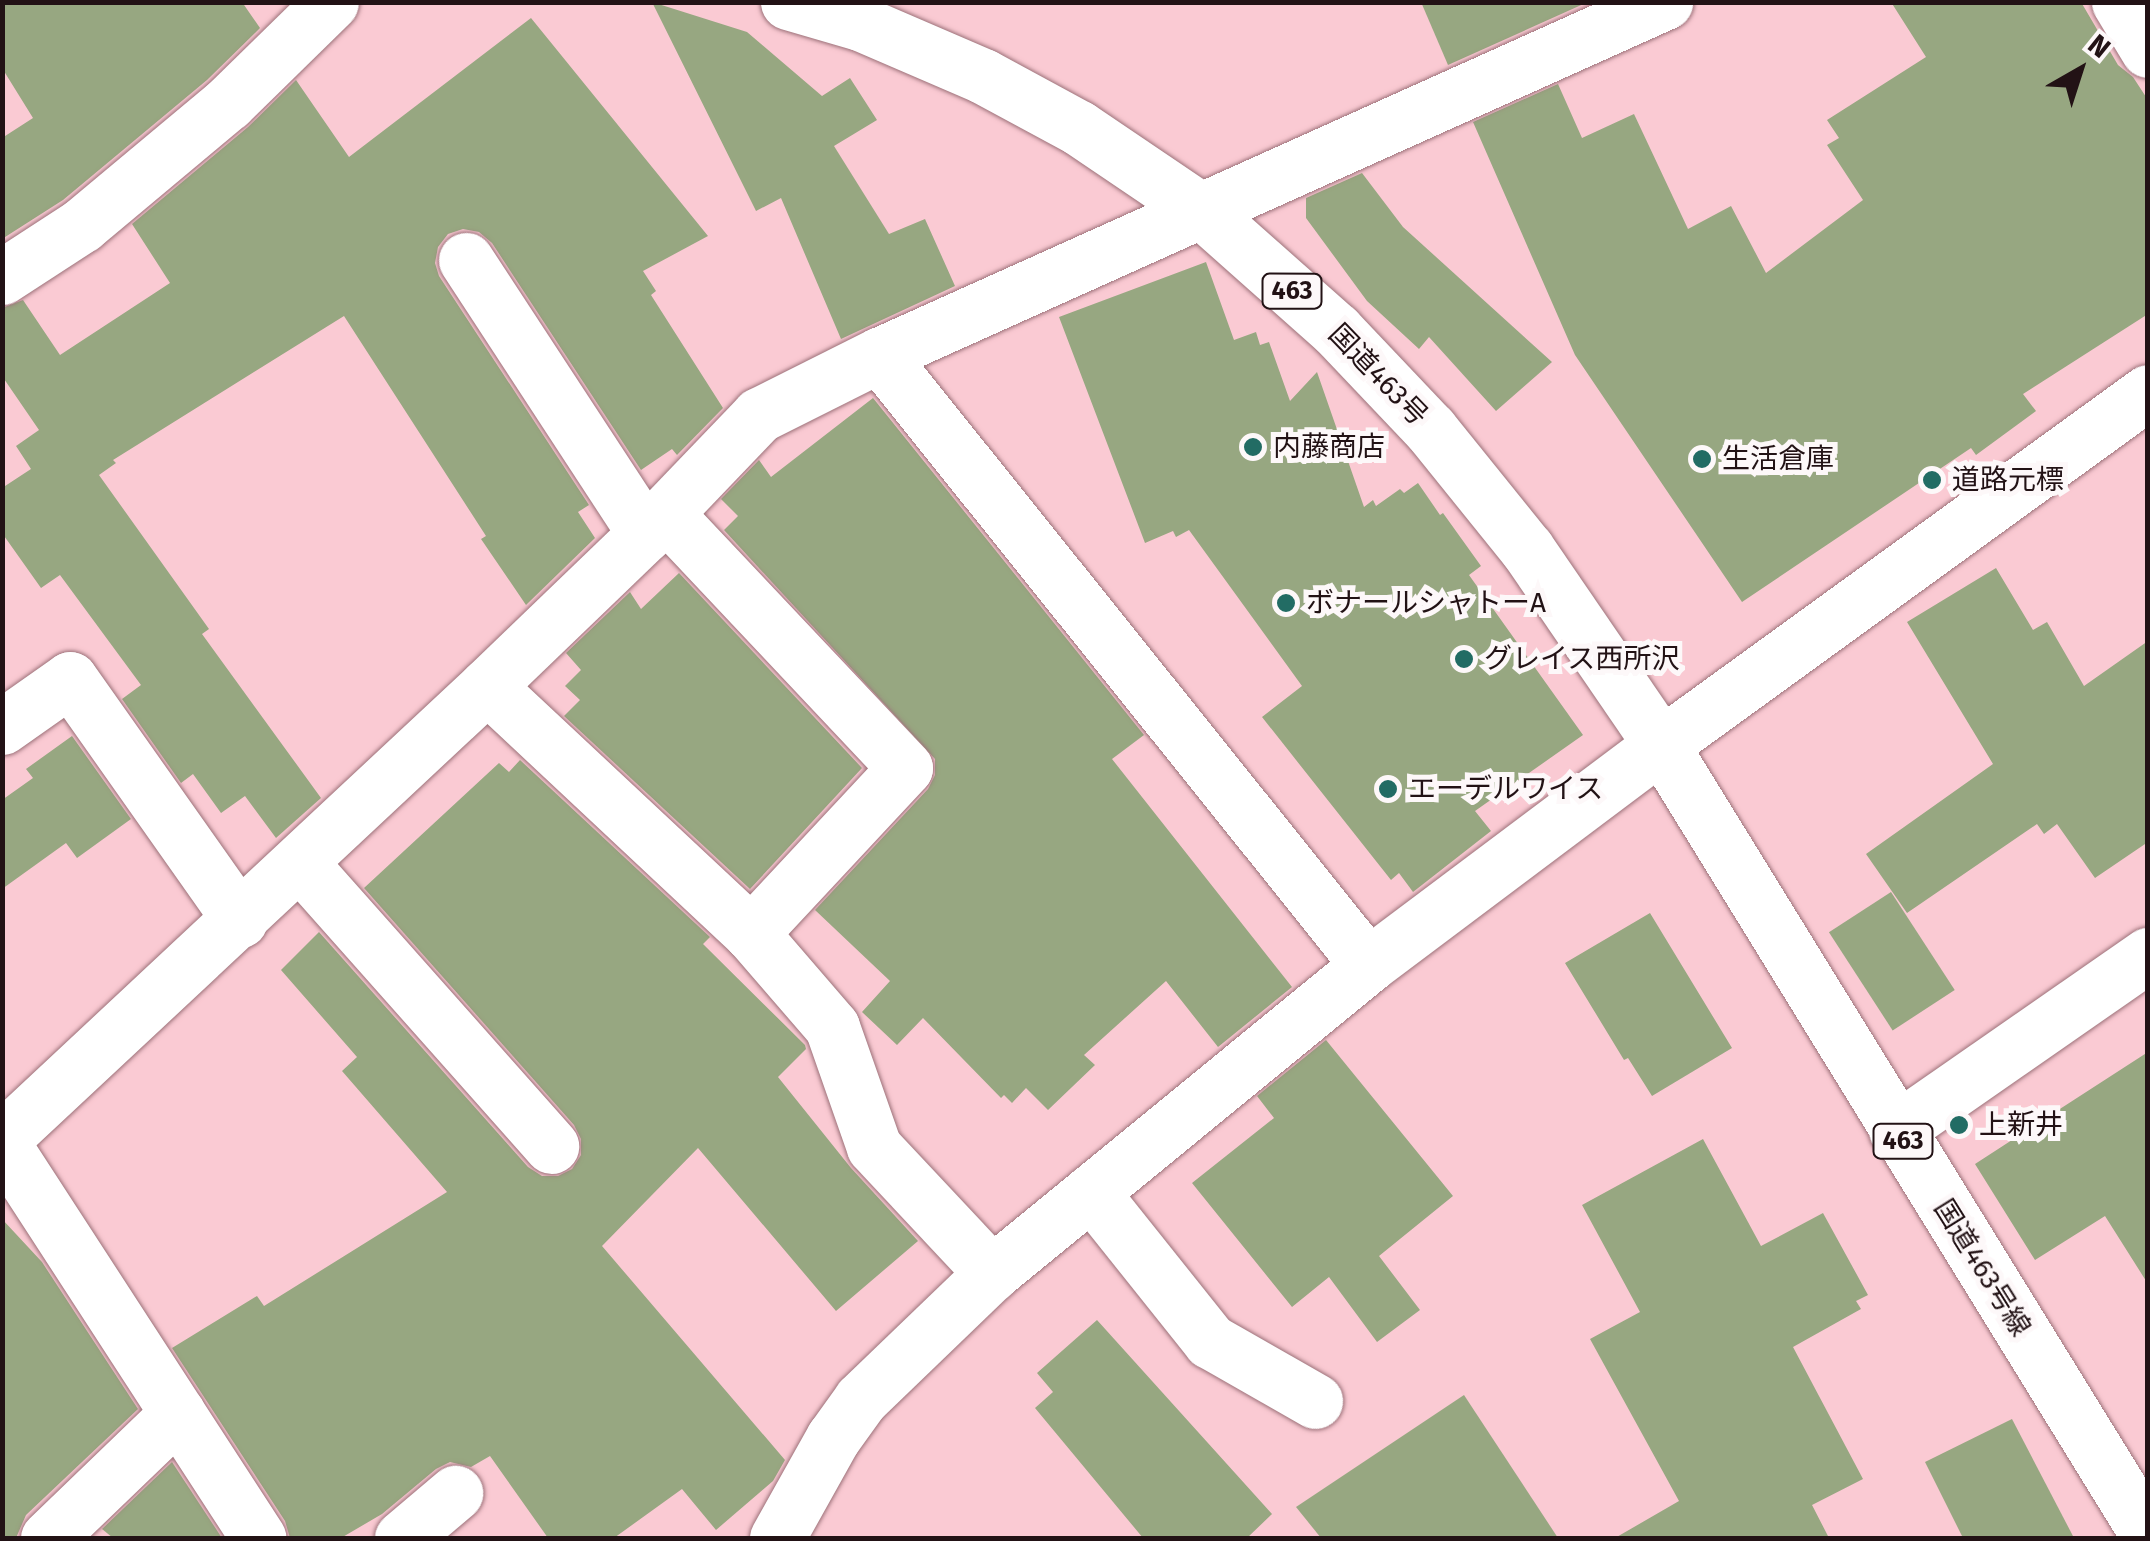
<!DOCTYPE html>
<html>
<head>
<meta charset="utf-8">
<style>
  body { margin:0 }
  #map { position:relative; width:2150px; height:1541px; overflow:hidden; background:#facad3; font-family:"Fira Sans","Noto Sans JP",sans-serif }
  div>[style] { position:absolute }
  .building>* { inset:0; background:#97a781; transform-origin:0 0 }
  .roads { filter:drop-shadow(0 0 2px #9c7179) drop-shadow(0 0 2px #9c7179) }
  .minor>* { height:55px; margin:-27.5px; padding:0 27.5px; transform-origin:27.5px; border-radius:27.5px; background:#fff }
  .highway>* { height:55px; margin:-27.5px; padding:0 27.5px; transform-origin:27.5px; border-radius:27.5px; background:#fff }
  .dots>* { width:28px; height:28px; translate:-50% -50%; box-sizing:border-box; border:5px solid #fdf8f9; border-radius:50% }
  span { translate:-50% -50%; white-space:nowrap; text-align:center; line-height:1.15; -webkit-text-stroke:10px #fdf8f9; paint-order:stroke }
  .shield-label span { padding:2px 8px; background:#fdf8f9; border:2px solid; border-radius:8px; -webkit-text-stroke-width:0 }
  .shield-label { font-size:25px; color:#221215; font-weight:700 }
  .street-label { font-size:28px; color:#221215 }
  .poi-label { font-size:28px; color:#221215 }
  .left { translate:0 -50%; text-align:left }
  .frame { position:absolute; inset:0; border:5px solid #221215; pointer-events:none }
  .north { position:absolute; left:2030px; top:20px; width:100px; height:100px; -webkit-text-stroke:8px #fdf8f9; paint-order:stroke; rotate:39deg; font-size:28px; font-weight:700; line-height:40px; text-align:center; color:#221215 }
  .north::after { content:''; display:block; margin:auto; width:35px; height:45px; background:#221215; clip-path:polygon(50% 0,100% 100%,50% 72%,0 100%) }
</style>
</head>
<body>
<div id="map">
  <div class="building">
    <div style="clip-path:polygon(2px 2px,242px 2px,260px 28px,207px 80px,63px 200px,2px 239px,2px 138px,33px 118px,2px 68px)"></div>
    <div style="clip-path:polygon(652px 2px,747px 32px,822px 96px,850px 78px,877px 120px,834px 146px,889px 234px,925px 219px,955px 286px,841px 339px,781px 198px,756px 211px)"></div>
    <div style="clip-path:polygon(1421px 2px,1588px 2px,1448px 65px)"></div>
    <div style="clip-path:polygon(1891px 2px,2081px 2px,2118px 65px,2133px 77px,2148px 100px,2148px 314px,2023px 394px,2036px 411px,1976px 455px,1971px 448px,1742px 602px,1575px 355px,1473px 122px,1558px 84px,1582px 138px,1634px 114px,1688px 229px,1731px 206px,1766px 273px,1863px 200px,1827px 145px,1839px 138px,1827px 120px,1926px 57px)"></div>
    <div style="clip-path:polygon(531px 18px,708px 236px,643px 271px,656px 291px,651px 295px,723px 408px,677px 455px,672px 449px,641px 470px,492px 243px,479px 232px,463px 229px,448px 234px,438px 247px,435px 263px,439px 276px,589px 505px,578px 512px,595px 538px,526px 605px,481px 539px,486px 536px,344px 316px,113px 460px,116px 463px,99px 475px,209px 629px,202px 634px,321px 798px,276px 838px,245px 796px,221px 813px,193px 774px,181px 783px,122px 699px,141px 685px,60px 575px,41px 588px,2px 533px,2px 488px,31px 469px,16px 446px,39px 430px,2px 376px,2px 308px,23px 300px,60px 355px,170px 283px,132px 224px,248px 127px,296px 80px,349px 157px)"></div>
    <div style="clip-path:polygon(1362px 173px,1403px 227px,1552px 362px,1496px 411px,1429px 337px,1419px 349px,1367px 301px,1306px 218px,1306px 198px)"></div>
    <div style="clip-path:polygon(1206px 262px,1234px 340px,1256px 332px,1260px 345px,1269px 342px,1290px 401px,1317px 372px,1364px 507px,1373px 500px,1376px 506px,1400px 489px,1404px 493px,1418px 483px,1440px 515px,1443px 513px,1481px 566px,1469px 575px,1583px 735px,1475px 811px,1491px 831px,1413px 892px,1399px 873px,1391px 880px,1262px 717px,1302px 686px,1189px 530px,1176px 537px,1173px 531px,1145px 543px,1059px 317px)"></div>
    <div style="clip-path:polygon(873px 398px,1144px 735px,1112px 759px,1292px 987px,1218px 1047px,1166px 981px,1084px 1055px,1095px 1065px,1048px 1110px,1026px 1088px,1012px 1103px,1004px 1095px,1001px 1098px,923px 1018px,897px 1045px,862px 1012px,890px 981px,815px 910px,928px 789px,935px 775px,935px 759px,724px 530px,738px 516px,721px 499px,759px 460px,771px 477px)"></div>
    <div style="clip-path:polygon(1996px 568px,2033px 630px,2047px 622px,2084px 686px,2148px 641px,2148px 842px,2095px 878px,2057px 824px,2044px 834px,2037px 824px,1907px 913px,1866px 854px,1993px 764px,1907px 622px)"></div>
    <div style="clip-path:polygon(679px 573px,862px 768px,750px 889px,564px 716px,580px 700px,565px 686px,581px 670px,566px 653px,630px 592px,641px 609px)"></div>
    <div style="clip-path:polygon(72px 736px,131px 819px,77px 858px,66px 843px,2px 889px,2px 800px,33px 778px,26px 769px)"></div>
    <div style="clip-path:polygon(520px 760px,710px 937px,703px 944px,805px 1045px,806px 1049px,778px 1077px,851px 1168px,918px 1241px,836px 1311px,698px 1148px,602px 1246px,785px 1460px,773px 1481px,716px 1530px,682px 1489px,614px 1538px,548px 1538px,490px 1456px,471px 1467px,450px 1462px,436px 1469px,382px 1514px,341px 1538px,290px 1538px,285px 1521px,172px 1348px,257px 1296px,264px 1306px,447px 1192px,342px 1071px,357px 1057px,281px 970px,319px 932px,528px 1167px,542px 1176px,558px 1176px,572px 1169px,581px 1155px,581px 1139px,574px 1125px,364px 888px,499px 763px,509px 772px)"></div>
    <div style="left:1891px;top:892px;width:117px;height:74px;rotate:57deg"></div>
    <div style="clip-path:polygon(1650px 913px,1732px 1048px,1652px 1096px,1628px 1058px,1624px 1060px,1565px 963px)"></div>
    <div style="clip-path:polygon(1326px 1040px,1453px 1196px,1379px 1256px,1420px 1310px,1377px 1342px,1329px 1277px,1292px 1307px,1192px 1183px,1274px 1118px,1257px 1096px)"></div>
    <div style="clip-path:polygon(2148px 1052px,2148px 1284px,2105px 1216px,2035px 1260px,1975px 1164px)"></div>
    <div style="clip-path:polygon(1703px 1139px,1761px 1246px,1823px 1213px,1868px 1295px,1856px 1301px,1861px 1309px,1793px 1347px,1863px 1479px,1812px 1505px,1829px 1538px,1615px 1538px,1679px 1501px,1590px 1339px,1640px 1312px,1582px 1205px)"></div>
    <div style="clip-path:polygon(2px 1219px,42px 1262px,138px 1409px,26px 1515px,16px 1538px,2px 1538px)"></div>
    <div style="clip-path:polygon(1097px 1320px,1272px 1514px,1247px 1538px,1143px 1538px,1035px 1408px,1053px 1392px,1037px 1373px)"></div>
    <div style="clip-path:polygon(1464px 1395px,1558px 1538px,1321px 1538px,1296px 1507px)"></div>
    <div style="clip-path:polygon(2012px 1419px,2074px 1538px,1963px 1538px,1925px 1462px)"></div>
    <div style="clip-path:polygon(172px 1462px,222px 1538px,113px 1538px,102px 1529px)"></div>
  </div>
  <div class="roads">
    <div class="minor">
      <div style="left:2119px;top:2px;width:56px;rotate:58.9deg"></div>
      <div style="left:466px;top:260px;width:327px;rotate:56.8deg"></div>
      <div style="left:2px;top:277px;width:95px;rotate:-33deg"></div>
      <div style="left:82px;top:225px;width:190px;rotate:-39.9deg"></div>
      <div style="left:228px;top:103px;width:144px;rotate:-44.4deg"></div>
      <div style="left:879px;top:355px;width:782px;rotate:51.28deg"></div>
      <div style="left:665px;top:513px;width:350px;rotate:46.7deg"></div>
      <div style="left:905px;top:768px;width:226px;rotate:133deg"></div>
      <div style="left:487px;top:686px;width:362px;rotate:43.1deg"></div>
      <div style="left:751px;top:933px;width:124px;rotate:49.2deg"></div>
      <div style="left:832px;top:1027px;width:127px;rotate:70.7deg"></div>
      <div style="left:874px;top:1147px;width:173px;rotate:46.9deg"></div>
      <div style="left:2px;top:727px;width:83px;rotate:-35.2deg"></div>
      <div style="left:70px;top:679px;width:295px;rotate:54.8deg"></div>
      <div style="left:301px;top:864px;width:377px;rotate:48.4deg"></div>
      <div style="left:1896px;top:1130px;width:307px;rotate:-34.8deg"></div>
      <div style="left:2px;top:1139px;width:664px;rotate:-43.05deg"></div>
      <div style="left:487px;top:686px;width:219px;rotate:-43.9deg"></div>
      <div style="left:645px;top:534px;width:165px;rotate:-46.2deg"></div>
      <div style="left:759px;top:415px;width:134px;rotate:-26.6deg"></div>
      <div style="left:879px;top:355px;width:862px;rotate:-24.19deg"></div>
      <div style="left:2px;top:1143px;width:471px;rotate:57deg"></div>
      <div style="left:1091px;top:1192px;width:191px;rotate:51.4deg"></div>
      <div style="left:1210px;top:1341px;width:121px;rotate:29.7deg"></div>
      <div style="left:48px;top:1538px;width:180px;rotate:-43.9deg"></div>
      <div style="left:402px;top:1538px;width:70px;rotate:-40.3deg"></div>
      <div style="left:777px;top:1538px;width:115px;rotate:-60.8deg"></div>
      <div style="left:833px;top:1438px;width:48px;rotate:-54.3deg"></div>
      <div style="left:861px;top:1399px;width:182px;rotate:-43.9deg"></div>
      <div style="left:992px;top:1273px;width:486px;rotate:-39.3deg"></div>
      <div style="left:1368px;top:965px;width:366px;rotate:-36.9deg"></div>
      <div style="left:1661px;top:745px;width:601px;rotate:-35.94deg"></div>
    </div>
    <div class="highway">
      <div style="left:788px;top:2px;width:75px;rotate:16.3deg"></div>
      <div style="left:860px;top:23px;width:134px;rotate:23.3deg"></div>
      <div style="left:983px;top:76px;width:109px;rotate:28.4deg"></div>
      <div style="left:1079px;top:128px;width:150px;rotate:34.1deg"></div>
      <div style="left:1203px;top:212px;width:178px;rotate:41.6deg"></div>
      <div style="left:1336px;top:330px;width:137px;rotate:46.5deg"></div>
      <div style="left:1430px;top:429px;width:154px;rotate:51.1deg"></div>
      <div style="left:1527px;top:549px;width:237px;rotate:55.6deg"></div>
      <div style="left:1661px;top:745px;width:928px;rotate:58.35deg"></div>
    </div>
  </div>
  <div class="dots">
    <div style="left:1253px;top:447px;background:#226c64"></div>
    <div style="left:1702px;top:459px;background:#226c64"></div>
    <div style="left:1932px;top:480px;background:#226c64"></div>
    <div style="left:1286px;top:603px;background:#226c64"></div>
    <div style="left:1464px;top:659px;background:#226c64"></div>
    <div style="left:1388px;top:789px;background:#226c64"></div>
    <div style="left:1959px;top:1125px;background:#226c64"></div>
  </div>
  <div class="shield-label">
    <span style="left:1292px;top:291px">463</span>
    <span style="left:1903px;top:1141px">463</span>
  </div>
  <div class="street-label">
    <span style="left:1378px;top:375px;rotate:46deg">国道463号</span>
    <span style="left:1982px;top:1268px;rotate:58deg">国道463号線</span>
  </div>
  <div class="poi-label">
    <span class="left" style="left:1273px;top:447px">内藤商店</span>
    <span class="left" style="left:1722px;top:459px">生活倉庫</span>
    <span class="left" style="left:1952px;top:480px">道路元標</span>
    <span class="left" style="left:1306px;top:603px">ボナールシャトーA</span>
    <span class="left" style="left:1484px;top:659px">グレイス西所沢</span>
    <span class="left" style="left:1408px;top:789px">エーデルワイス</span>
    <span class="left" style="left:1979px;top:1125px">上新井</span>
  </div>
  <div class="frame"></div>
  <div class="north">N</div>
</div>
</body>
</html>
